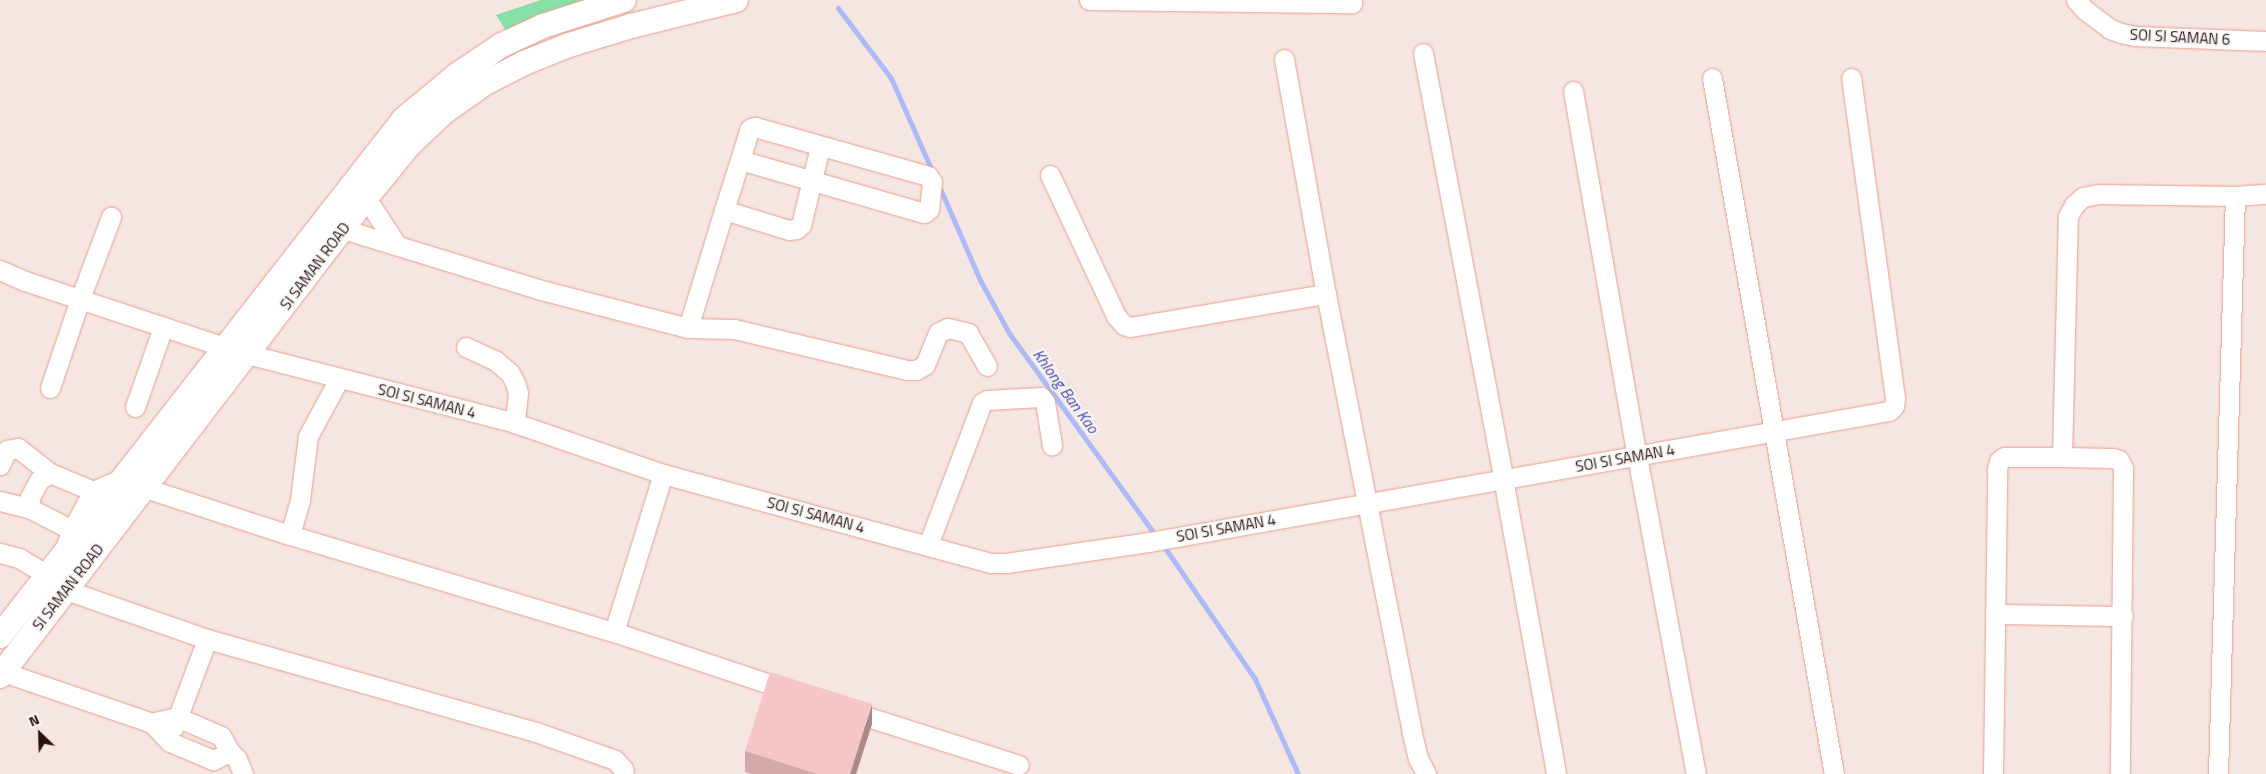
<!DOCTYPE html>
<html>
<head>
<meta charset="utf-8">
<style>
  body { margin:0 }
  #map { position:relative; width:2266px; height:774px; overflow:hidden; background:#f6e6e2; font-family:"Titillium Web",sans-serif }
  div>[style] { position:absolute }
  .green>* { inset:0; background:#86e0a7 }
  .stream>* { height:5px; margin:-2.5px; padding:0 2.5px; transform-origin:2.5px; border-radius:2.5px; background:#adbaf8 }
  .roads { filter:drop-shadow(0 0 1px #e99f8c) drop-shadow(0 0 1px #e99f8c) }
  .minor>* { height:19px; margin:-9.5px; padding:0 9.5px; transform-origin:9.5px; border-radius:9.5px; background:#fff }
  .major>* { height:24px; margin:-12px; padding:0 12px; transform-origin:12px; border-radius:12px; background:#fff }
  .wall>* { inset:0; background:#d4a9ac }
  .shaded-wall>* { inset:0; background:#ac8a8c }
  .building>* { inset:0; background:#f6c5c8 }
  span { translate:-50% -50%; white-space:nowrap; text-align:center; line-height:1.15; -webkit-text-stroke:4px #f7f7f7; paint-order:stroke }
  .street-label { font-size:15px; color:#2d120b }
  .water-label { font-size:16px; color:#3f43b7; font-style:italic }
  .north { position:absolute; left:15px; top:709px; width:50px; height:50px; -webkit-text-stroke:4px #f7f7f7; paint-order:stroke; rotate:336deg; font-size:14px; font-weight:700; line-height:20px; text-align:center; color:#2d120b }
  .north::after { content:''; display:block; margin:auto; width:18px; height:22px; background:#2d120b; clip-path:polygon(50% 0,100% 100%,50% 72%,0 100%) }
</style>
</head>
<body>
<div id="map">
  <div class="green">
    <div style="clip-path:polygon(541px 0,591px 0,508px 34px,496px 15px)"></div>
  </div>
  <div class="stream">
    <div style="left:838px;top:8px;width:88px;rotate:52.9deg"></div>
    <div style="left:891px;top:78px;width:102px;rotate:66.2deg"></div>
    <div style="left:939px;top:186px;width:105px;rotate:66.4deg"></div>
    <div style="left:981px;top:282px;width:58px;rotate:61.2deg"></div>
    <div style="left:1009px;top:333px;width:251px;rotate:54.1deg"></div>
    <div style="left:1163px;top:545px;width:163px;rotate:55.5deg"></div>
    <div style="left:1255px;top:679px;width:104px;rotate:65.6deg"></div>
  </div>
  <div class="roads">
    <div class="minor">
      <div style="left:1089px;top:0;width:263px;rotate:0.7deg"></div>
      <div style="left:1352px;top:3px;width:3px;rotate:-90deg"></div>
      <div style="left:2076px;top:0;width:13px;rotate:48deg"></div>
      <div style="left:2085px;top:10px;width:31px;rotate:37deg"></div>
      <div style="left:2110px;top:29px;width:12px;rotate:20deg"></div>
      <div style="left:2121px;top:33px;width:14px;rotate:12deg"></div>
      <div style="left:2135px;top:36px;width:131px;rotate:2.2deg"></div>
      <div style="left:1423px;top:53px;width:432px;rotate:79.3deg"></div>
      <div style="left:1503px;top:478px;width:301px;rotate:79.8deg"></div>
      <div style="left:1284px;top:59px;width:239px;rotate:79.9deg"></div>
      <div style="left:1326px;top:294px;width:447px;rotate:78.9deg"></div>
      <div style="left:1412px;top:733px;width:26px;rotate:77deg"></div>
      <div style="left:1418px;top:758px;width:18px;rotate:63deg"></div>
      <div style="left:1712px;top:78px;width:707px;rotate:80.06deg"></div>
      <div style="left:1573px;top:91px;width:371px;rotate:80.1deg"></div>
      <div style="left:1637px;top:456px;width:323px;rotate:79.5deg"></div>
      <div style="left:1050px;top:175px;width:156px;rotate:64.9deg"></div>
      <div style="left:1116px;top:316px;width:12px;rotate:48deg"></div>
      <div style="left:1124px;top:325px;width:6px;rotate:18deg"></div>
      <div style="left:1130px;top:327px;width:199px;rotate:-9.6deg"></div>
      <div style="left:366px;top:198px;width:55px;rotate:56.9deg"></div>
      <div style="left:724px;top:210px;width:68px;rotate:17.1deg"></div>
      <div style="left:789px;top:230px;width:7px;rotate:-8deg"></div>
      <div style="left:796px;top:229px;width:6px;rotate:-39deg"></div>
      <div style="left:801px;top:225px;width:80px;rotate:-76.3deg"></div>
      <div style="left:343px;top:229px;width:207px;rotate:17.1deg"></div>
      <div style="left:541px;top:290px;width:152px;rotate:14.5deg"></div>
      <div style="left:688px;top:328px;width:46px;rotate:1.2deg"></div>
      <div style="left:734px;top:329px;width:178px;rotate:13.3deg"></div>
      <div style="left:907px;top:370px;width:9px"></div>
      <div style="left:916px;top:370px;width:10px;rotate:-29deg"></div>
      <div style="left:925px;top:365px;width:35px;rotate:-68deg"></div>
      <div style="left:938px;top:333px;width:11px;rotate:-27deg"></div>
      <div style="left:948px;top:328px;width:21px;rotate:14deg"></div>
      <div style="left:968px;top:333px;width:38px;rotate:60deg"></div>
      <div style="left:0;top:270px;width:27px;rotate:24deg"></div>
      <div style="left:25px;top:281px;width:210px;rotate:18.3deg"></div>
      <div style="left:688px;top:328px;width:123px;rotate:-73deg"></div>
      <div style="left:724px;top:210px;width:52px;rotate:-72.3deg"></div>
      <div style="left:740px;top:160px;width:31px;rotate:-73deg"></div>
      <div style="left:749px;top:130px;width:3px;rotate:-45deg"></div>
      <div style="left:751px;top:128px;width:4px;rotate:-14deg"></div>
      <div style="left:755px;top:127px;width:180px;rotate:15.8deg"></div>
      <div style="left:928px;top:176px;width:7px;rotate:56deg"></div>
      <div style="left:932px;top:182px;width:27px;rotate:96deg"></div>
      <div style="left:929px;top:209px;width:6px;rotate:141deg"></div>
      <div style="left:924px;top:213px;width:191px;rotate:-163.9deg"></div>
      <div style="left:466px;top:347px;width:33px;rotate:25deg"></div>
      <div style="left:496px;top:361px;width:18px;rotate:41deg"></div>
      <div style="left:510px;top:373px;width:13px;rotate:63deg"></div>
      <div style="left:516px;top:385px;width:8px;rotate:76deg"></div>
      <div style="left:518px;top:393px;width:30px;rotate:96deg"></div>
      <div style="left:247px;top:354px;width:277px;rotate:14.4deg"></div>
      <div style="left:515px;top:423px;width:157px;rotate:19deg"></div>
      <div style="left:663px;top:474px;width:339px;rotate:15.2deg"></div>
      <div style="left:990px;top:563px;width:16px"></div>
      <div style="left:1006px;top:563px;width:145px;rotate:-8.4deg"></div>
      <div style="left:1149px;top:542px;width:752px;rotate:-10.04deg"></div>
      <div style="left:1889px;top:411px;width:7px;rotate:-45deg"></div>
      <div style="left:1894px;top:406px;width:8px;rotate:-83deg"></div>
      <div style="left:1895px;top:398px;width:323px;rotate:-97.8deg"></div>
      <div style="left:50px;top:388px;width:94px;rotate:-71.4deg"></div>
      <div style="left:80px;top:299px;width:88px;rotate:-69.3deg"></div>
      <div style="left:135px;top:407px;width:85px;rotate:-70.7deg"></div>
      <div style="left:2062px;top:457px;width:51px;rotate:1.1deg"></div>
      <div style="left:2113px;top:458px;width:6px;rotate:18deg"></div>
      <div style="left:2119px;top:460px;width:9px;rotate:63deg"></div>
      <div style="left:2123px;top:468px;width:306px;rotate:90.6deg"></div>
      <div style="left:0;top:465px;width:17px;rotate:-65deg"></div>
      <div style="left:7px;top:450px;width:11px;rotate:-10deg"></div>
      <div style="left:18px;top:448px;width:41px;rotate:38deg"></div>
      <div style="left:145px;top:488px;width:152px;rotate:18deg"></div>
      <div style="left:290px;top:535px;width:338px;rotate:16.7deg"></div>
      <div style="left:614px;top:632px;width:186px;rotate:18.5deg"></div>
      <div style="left:0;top:501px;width:32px;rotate:14deg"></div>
      <div style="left:72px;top:530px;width:44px;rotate:-61.7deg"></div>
      <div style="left:290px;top:535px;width:36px;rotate:-74deg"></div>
      <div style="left:300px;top:500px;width:64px;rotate:-82.9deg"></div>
      <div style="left:308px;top:436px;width:65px;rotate:-61.5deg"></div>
      <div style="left:928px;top:545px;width:152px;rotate:-69.2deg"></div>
      <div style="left:982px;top:403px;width:6px;rotate:-31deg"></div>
      <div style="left:987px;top:400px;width:54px;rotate:-3.2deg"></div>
      <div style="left:1041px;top:397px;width:6px;rotate:51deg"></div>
      <div style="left:1045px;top:402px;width:44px;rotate:80.8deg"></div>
      <div style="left:64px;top:551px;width:22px;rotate:-69deg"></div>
      <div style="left:72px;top:530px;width:46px;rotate:-152.9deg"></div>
      <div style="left:31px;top:509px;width:10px;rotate:-101deg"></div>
      <div style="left:29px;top:499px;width:21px;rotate:-62deg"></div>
      <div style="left:39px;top:480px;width:13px;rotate:-32deg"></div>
      <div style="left:50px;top:473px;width:47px;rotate:22.7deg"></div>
      <div style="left:93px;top:491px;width:33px;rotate:-23deg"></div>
      <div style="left:0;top:553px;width:20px;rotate:15deg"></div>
      <div style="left:19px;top:558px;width:33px;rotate:31deg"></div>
      <div style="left:66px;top:590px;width:149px;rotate:19.2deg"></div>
      <div style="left:207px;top:639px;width:342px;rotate:15.8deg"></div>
      <div style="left:536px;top:732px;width:84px;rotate:19.5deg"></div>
      <div style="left:615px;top:760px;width:12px;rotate:48deg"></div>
      <div style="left:623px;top:769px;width:5px;rotate:79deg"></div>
      <div style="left:1995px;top:614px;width:128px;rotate:0.9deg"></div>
      <div style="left:614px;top:632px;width:165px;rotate:-72.8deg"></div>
      <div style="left:3px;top:672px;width:157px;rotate:18.9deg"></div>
      <div style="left:152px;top:723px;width:26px;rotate:47deg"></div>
      <div style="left:170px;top:742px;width:47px;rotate:22.7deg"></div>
      <div style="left:213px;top:760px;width:19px;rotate:-25deg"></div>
      <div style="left:230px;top:752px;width:18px;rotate:-119deg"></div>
      <div style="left:221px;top:736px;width:48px;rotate:-156.6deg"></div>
      <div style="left:177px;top:717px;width:26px;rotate:167deg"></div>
      <div style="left:849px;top:711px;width:178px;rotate:17.6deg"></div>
      <div style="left:174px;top:727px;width:94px;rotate:-69.4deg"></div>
      <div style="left:230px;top:752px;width:10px;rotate:45deg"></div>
      <div style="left:237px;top:759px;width:16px;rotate:68deg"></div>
      <div style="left:1993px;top:774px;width:305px;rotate:-89.2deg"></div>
      <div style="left:1997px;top:469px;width:8px;rotate:-76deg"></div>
      <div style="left:1999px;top:461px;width:6px;rotate:-39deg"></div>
      <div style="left:2004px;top:457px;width:58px"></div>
      <div style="left:2062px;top:457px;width:241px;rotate:-88.6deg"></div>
      <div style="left:2068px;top:216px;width:13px;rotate:-61deg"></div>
      <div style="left:2074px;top:205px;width:12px;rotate:-42deg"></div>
      <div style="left:2083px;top:197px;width:15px;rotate:-11deg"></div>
      <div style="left:2098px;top:194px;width:137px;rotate:0.8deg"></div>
      <div style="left:2235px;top:196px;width:31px;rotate:-4deg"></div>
      <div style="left:2218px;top:774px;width:578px;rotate:-88.32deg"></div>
    </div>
    <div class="major">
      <div style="left:0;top:636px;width:656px;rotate:-51.99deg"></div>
      <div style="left:404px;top:119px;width:69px;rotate:-39.7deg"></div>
      <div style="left:457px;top:75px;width:54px;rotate:-33.7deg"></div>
      <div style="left:502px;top:45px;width:45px;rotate:-24.9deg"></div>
      <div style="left:543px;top:26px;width:85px;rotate:-17.8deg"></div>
      <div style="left:0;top:676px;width:602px;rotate:-52.56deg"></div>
      <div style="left:366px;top:198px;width:68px;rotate:-50.9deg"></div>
      <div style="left:409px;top:145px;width:48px;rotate:-43.3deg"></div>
      <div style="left:444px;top:112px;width:50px;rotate:-35.3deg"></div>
      <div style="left:485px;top:83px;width:44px;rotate:-27.1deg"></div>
      <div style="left:524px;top:63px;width:48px;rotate:-21.8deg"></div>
      <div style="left:569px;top:45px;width:65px;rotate:-17deg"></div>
      <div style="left:631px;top:26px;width:108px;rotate:-13.9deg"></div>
    </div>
  </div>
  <div class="wall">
    <div style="clip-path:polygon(872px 724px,856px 774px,752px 774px,745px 772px,745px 751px)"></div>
  </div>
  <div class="shaded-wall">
    <div style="clip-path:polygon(872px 704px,872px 724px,856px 774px,850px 774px)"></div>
  </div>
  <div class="building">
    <div style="clip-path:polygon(770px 672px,872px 704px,850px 774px,817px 774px,745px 751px)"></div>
  </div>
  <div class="street-label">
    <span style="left:2180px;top:37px;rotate:3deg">SOI SI SAMAN 6</span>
    <span style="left:315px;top:266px;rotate:-53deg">SI SAMAN ROAD</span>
    <span style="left:427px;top:401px;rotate:14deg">SOI SI SAMAN 4</span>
    <span style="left:1625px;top:458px;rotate:-10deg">SOI SI SAMAN 4</span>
    <span style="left:816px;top:515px;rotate:15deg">SOI SI SAMAN 4</span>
    <span style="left:1226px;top:528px;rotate:-10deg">SOI SI SAMAN 4</span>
    <span style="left:68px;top:587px;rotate:-52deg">SI SAMAN ROAD</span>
  </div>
  <div class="water-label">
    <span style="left:1066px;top:391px;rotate:54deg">Khlong Ban Kao</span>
  </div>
  <div class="north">N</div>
</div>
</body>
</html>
